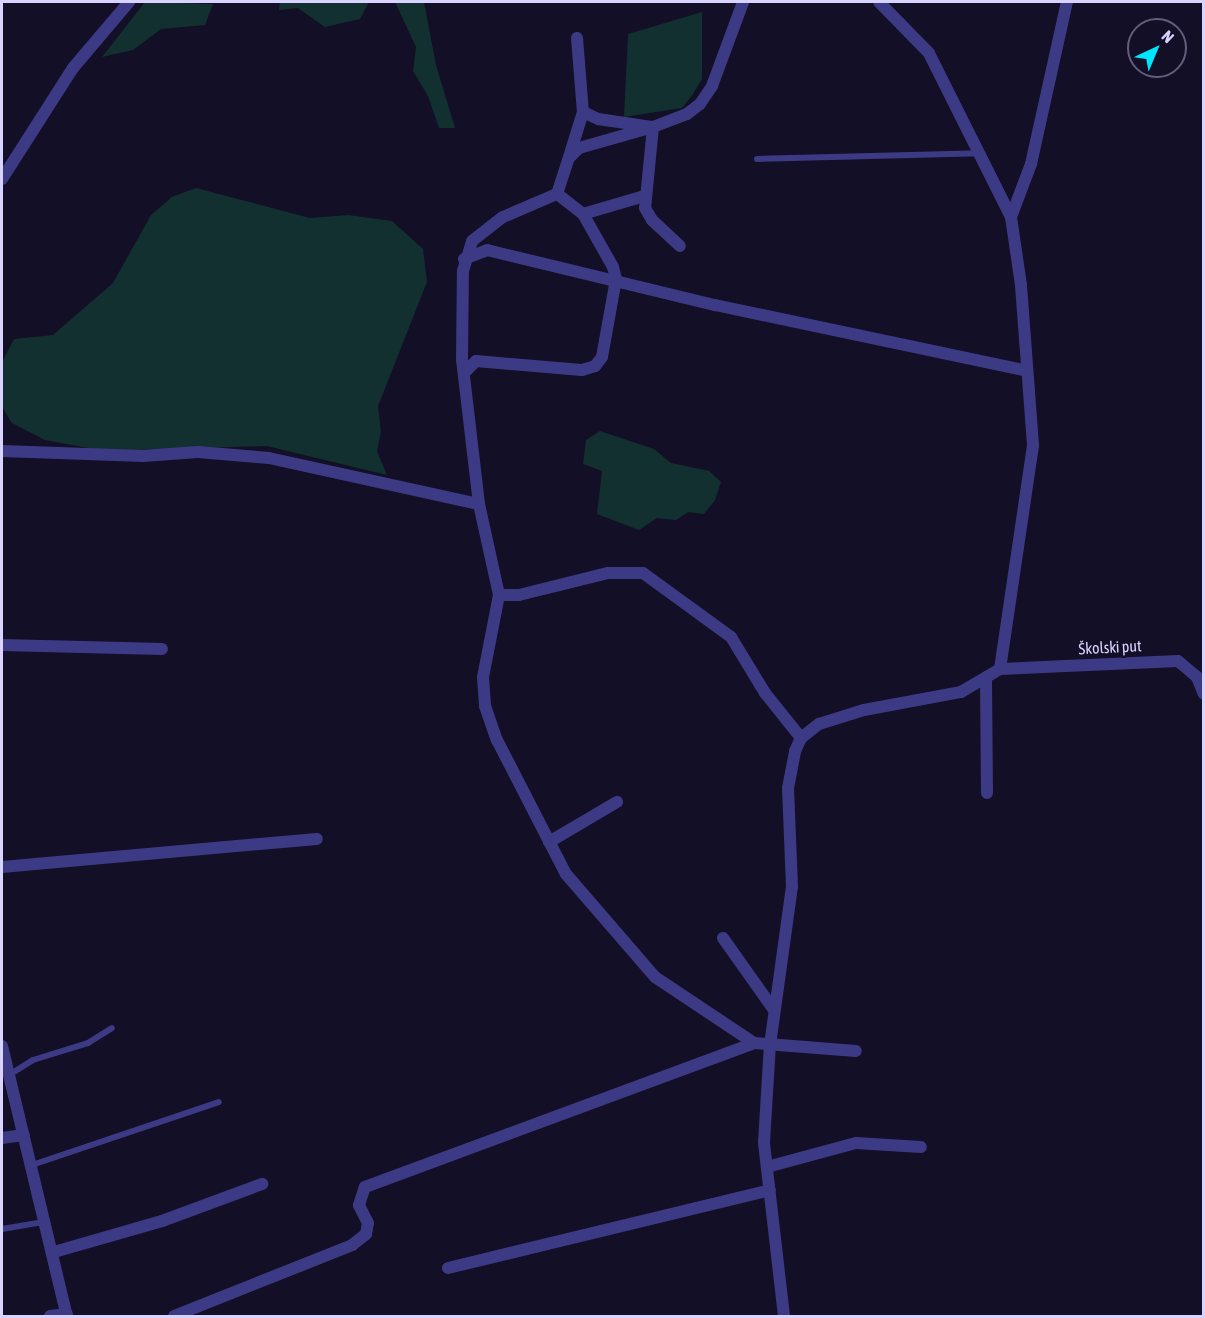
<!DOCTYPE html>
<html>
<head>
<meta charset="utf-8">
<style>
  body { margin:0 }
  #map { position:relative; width:1205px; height:1318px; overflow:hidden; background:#130f26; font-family:"Asap Condensed",sans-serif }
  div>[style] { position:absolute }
  .green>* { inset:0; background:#12302f }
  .service>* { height:6px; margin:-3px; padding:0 3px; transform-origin:3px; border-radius:3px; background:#3d3a85 }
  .minor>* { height:12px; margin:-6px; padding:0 6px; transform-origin:6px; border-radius:6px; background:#3d3a85 }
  span { translate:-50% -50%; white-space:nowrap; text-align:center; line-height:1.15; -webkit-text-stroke:5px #130f26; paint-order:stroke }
  .street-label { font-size:16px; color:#d9d4ff }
  .frame { position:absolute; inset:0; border:3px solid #d9d4ff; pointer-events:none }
  .north { position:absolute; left:1127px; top:18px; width:60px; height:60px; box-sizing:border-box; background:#130f26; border:2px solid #625e7d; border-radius:50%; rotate:44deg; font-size:16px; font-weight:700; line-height:24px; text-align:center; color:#d9d4ff }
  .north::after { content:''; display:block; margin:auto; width:21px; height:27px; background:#00e5ff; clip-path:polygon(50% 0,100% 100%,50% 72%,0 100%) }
</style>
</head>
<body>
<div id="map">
  <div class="green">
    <div style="clip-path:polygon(145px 2px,213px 4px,205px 25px,161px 29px,133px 50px,102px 57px)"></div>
    <div style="clip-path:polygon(280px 2px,369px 2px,360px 19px,325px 27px,298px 8px,279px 10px)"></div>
    <div style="clip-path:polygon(395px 2px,424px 2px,436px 65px,455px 128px,439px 128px,428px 96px,413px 71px,416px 47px)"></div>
    <div style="clip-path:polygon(702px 12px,702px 79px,693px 94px,682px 108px,624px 117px,628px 34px)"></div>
    <div style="clip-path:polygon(196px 188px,310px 218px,348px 215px,392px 221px,423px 249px,427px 282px,378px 406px,381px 432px,377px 451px,387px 475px,267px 446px,104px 451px,45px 440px,12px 423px,2px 407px,2px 362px,14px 339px,53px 335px,113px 283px,151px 215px,172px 197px)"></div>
    <div style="clip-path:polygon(600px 431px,654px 449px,671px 463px,709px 471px,721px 482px,715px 500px,704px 514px,688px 512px,676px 520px,657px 518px,639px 530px,597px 514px,602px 471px,583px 464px,586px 440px)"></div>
  </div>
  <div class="service">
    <div style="left:757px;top:159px;width:223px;rotate:-1.5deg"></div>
    <div style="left:9px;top:1075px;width:28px;rotate:-32deg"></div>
    <div style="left:33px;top:1060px;width:58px;rotate:-17.2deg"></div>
    <div style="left:88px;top:1043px;width:28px;rotate:-32deg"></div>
    <div style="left:32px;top:1165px;width:197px;rotate:-18.6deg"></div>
    <div style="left:2px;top:1229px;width:43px;rotate:-9.5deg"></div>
  </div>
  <div class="minor">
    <div style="left:577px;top:38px;width:74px;rotate:85.4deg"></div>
    <div style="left:583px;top:112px;width:17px;rotate:25deg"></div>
    <div style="left:598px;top:119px;width:56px;rotate:8.3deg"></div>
    <div style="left:653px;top:127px;width:81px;rotate:95.6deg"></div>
    <div style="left:645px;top:208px;width:14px;rotate:60deg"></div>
    <div style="left:652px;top:220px;width:38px;rotate:43deg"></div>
    <div style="left:569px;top:157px;width:47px;rotate:-72.7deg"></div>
    <div style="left:2px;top:179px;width:132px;rotate:-57.4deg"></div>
    <div style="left:73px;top:68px;width:87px;rotate:-49.7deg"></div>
    <div style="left:583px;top:214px;width:64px;rotate:-16.4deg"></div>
    <div style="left:1011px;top:217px;width:57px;rotate:-69.3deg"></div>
    <div style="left:1031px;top:164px;width:166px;rotate:-77.5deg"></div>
    <div style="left:464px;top:259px;width:25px;rotate:-21deg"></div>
    <div style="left:487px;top:250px;width:235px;rotate:13.6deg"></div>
    <div style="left:715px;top:305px;width:319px;rotate:11.9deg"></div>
    <div style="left:464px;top:373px;width:17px;rotate:-45deg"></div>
    <div style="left:476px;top:361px;width:106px;rotate:4.9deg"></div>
    <div style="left:582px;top:370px;width:14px;rotate:-17deg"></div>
    <div style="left:595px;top:366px;width:11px;rotate:-52deg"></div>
    <div style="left:602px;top:357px;width:79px;rotate:-79.8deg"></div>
    <div style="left:616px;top:279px;width:12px;rotate:-104deg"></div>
    <div style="left:613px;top:267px;width:61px;rotate:-119.5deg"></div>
    <div style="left:583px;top:214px;width:33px;rotate:-142deg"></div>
    <div style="left:2px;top:451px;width:141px;rotate:2deg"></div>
    <div style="left:143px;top:456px;width:55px;rotate:-4.2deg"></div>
    <div style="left:198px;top:452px;width:71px;rotate:4.8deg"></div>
    <div style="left:269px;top:458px;width:215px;rotate:12.4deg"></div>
    <div style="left:479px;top:504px;width:93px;rotate:77.6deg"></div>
    <div style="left:499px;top:595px;width:84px;rotate:101deg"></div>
    <div style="left:483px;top:677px;width:29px;rotate:86deg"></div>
    <div style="left:485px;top:706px;width:36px;rotate:71deg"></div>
    <div style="left:497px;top:740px;width:151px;rotate:62.8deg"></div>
    <div style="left:566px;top:874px;width:136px;rotate:49.2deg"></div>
    <div style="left:655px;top:977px;width:119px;rotate:33.7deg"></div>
    <div style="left:754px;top:1043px;width:102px;rotate:4.5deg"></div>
    <div style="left:479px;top:504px;width:145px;rotate:-96.7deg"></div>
    <div style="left:462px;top:360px;width:89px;rotate:-89.4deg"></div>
    <div style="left:463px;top:271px;width:31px;rotate:-73deg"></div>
    <div style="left:472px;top:241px;width:39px;rotate:-38deg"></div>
    <div style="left:503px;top:217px;width:59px;rotate:-23.1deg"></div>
    <div style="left:557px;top:194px;width:38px;rotate:-72deg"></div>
    <div style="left:569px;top:158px;width:14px;rotate:-45deg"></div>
    <div style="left:579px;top:148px;width:77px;rotate:-15.8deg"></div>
    <div style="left:653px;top:127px;width:36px;rotate:-21deg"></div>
    <div style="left:687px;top:114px;width:16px;rotate:-38deg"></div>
    <div style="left:700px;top:104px;width:22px;rotate:-56deg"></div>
    <div style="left:712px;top:86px;width:90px;rotate:-69.7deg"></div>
    <div style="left:499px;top:595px;width:20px"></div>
    <div style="left:519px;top:595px;width:92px;rotate:-13.9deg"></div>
    <div style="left:608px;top:573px;width:35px"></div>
    <div style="left:643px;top:573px;width:109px;rotate:36deg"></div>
    <div style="left:731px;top:637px;width:66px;rotate:58.7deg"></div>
    <div style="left:765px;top:693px;width:58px;rotate:51.3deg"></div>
    <div style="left:2px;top:645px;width:160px;rotate:1.4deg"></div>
    <div style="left:1000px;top:669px;width:178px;rotate:-2.6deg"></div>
    <div style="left:1178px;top:661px;width:25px;rotate:40deg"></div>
    <div style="left:1197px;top:677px;width:18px;rotate:68deg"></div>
    <div style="left:986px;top:680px;width:113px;rotate:89.5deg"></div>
    <div style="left:549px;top:842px;width:79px;rotate:-30.5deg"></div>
    <div style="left:2px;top:867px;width:316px;rotate:-5.1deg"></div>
    <div style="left:723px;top:938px;width:88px;rotate:54.7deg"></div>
    <div style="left:2px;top:1046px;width:278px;rotate:76.5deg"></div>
    <div style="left:2px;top:1138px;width:22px;rotate:-8deg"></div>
    <div style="left:767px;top:1167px;width:92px;rotate:-15.1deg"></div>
    <div style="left:856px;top:1143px;width:65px;rotate:3.5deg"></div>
    <div style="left:54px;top:1252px;width:112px;rotate:-16deg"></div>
    <div style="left:162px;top:1221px;width:107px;rotate:-20.3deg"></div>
    <div style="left:448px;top:1268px;width:331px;rotate:-13.6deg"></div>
    <div style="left:50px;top:1316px;width:17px;rotate:-7deg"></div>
    <div style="left:174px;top:1316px;width:192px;rotate:-21.7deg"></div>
    <div style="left:352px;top:1245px;width:18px;rotate:-38deg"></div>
    <div style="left:366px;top:1234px;width:11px;rotate:-80deg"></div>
    <div style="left:368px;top:1223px;width:20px;rotate:-117deg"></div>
    <div style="left:359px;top:1205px;width:19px;rotate:-72deg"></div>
    <div style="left:365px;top:1187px;width:415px;rotate:-20.3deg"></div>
    <div style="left:784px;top:1316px;width:175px;rotate:-96.6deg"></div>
    <div style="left:764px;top:1142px;width:97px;rotate:-86.5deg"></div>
    <div style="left:770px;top:1045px;width:160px;rotate:-82.1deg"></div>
    <div style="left:792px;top:887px;width:99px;rotate:-92.3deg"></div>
    <div style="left:788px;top:788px;width:38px;rotate:-79deg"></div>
    <div style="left:795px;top:751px;width:14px;rotate:-65deg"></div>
    <div style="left:801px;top:738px;width:23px;rotate:-38deg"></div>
    <div style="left:819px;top:724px;width:47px;rotate:-17.3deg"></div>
    <div style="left:864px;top:710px;width:99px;rotate:-10.5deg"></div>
    <div style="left:961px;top:692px;width:45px;rotate:-30.5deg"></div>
    <div style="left:1000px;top:669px;width:226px;rotate:-81.6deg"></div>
    <div style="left:1033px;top:445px;width:160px;rotate:-94.3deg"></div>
    <div style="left:1021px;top:285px;width:69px;rotate:-98.4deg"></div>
    <div style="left:1011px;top:217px;width:183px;rotate:-116.6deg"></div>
    <div style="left:929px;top:53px;width:71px;rotate:-134.4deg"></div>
  </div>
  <div class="street-label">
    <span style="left:1110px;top:647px;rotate:-3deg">Školski put</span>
  </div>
  <div class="frame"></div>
  <div class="north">N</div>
</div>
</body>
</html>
